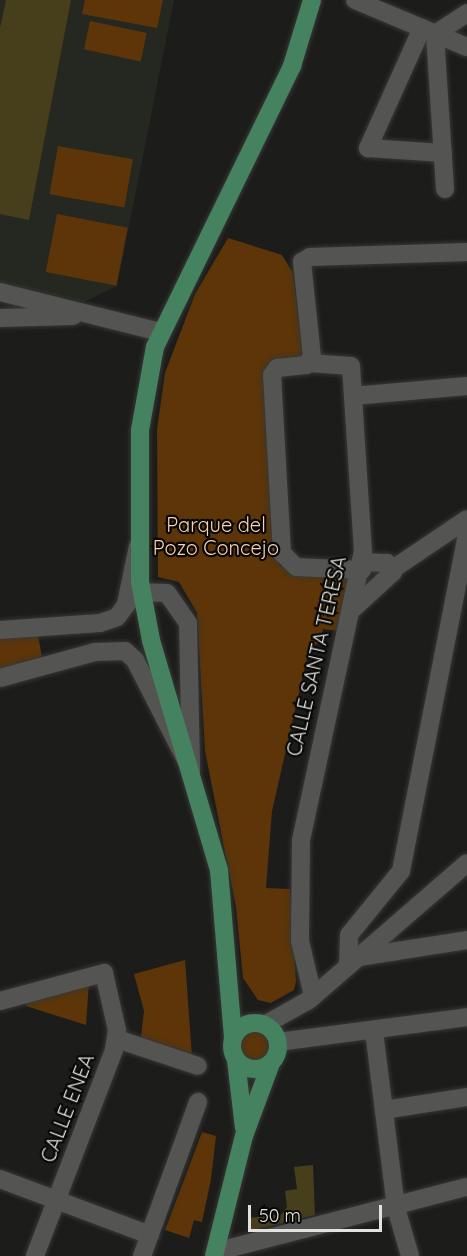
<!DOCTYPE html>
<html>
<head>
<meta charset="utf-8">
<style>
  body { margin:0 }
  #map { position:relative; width:467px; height:1256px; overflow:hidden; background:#1c1d1a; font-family:Quicksand,sans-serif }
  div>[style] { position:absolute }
  .built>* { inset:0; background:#252820 }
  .green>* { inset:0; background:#5d3508; transform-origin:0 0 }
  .round { border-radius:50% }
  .building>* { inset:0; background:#473e1c }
  .roads { filter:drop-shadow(0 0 2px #373836) drop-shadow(0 0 2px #373836) }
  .minor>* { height:18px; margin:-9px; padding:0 9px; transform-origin:9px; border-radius:9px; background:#545552 }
  .major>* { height:18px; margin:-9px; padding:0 9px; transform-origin:9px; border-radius:9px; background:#458360 }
  .major>.ring { margin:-9px; padding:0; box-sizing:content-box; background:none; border:18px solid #458360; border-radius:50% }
  span { translate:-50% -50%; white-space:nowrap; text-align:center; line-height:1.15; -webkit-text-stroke:4.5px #070706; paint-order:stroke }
  .park-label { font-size:20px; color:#fad2b0 }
  .street-label { font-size:20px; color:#e2e3e1 }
  .scale { position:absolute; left:248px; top:1205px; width:134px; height:27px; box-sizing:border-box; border:3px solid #e2e3e1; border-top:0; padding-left:8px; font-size:18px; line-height:21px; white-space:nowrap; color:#e2e3e1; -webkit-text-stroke:4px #070706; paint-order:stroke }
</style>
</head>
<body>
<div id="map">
  <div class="built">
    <div style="clip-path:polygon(0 0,174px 0,117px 286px,84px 302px,0 282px)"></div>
  </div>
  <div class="green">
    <div style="clip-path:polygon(85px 0,163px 0,157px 28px,82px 14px)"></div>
    <div style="left:90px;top:21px;width:58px;height:29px;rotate:12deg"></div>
    <div style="left:58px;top:146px;width:76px;height:49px;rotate:10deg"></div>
    <div style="left:57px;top:214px;width:72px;height:59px;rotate:11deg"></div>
    <div style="clip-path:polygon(228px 238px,282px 255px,293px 273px,303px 356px,273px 359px,263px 375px,279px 565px,294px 574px,348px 579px,338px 631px,323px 629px,320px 642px,309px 649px,272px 811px,266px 888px,290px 889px,296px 981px,294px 990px,271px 1003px,258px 1000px,243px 978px,236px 907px,205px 751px,197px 613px,179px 582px,158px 577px,157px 429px,165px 373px,195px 294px)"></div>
    <div style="clip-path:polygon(38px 635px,42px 657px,0 669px,0 637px)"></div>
    <div style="clip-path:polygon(185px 960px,192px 1057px,141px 1037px,144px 1011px,134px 974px)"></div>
    <div style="clip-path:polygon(89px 981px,86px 1025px,26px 1006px,28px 999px)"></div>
    <div class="round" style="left:240px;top:1031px;width:30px;height:30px"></div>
    <div style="clip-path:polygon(202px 1132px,216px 1136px,211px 1179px,202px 1222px,194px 1220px,189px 1238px,165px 1230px)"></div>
  </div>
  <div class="building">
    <div style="clip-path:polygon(6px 0,71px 0,29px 220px,0 214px,0 28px)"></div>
    <div style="clip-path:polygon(313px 1165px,315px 1215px,250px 1231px,249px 1218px,282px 1214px,287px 1207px,285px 1191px,297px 1189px,294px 1167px)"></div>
  </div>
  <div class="roads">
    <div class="minor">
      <div style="left:355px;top:0;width:121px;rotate:22.8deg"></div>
      <div style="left:422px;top:28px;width:132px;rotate:114.2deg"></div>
      <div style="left:368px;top:148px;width:75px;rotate:3.8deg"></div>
      <div style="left:445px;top:189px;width:155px;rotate:-93.7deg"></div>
      <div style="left:435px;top:34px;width:38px;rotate:-33deg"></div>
      <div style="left:0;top:292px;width:166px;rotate:14deg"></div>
      <div style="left:0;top:318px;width:73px;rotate:-1.6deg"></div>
      <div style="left:309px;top:363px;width:42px;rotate:4.1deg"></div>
      <div style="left:351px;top:366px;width:185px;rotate:86.3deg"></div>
      <div style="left:363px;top:551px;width:296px;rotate:102.1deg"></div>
      <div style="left:301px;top:840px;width:101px;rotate:90.6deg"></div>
      <div style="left:300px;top:941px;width:57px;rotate:76.7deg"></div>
      <div style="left:353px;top:396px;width:114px;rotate:-5deg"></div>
      <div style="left:393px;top:569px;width:89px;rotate:-34deg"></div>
      <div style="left:362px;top:570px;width:66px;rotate:-177.4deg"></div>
      <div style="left:296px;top:567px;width:20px;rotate:-135deg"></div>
      <div style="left:282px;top:553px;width:178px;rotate:-93.2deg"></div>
      <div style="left:272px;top:375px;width:9px;rotate:-54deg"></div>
      <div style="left:277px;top:368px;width:29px;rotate:-6deg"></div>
      <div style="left:306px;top:365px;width:10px;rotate:-53deg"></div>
      <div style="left:312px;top:357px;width:96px;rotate:-96deg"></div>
      <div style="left:302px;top:262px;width:9px;rotate:-32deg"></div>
      <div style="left:310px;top:257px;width:157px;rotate:-1.8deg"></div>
      <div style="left:126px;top:604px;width:59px;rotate:-78.3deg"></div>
      <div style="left:354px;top:608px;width:53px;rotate:-42.7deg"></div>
      <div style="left:393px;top:572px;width:11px;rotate:-124deg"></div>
      <div style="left:387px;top:563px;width:25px;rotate:-178deg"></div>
      <div style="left:0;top:630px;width:100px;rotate:-4deg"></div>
      <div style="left:100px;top:623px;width:18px;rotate:-19deg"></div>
      <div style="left:117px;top:617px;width:31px;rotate:-53deg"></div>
      <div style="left:136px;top:592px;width:31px;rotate:2deg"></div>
      <div style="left:167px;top:593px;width:37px;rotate:55deg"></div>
      <div style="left:188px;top:623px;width:147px;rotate:88.8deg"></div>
      <div style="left:191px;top:770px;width:123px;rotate:-117deg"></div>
      <div style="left:135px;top:660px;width:13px;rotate:-138deg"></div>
      <div style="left:125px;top:651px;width:30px;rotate:178deg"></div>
      <div style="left:95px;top:652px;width:98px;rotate:164.7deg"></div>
      <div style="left:359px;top:957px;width:109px;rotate:-8.9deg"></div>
      <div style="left:348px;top:965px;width:30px;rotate:-88deg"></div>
      <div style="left:349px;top:935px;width:82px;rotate:-50.9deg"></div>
      <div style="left:401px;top:871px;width:341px;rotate:-78.9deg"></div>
      <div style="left:0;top:1001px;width:108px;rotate:-15.1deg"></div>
      <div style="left:104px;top:973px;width:58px;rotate:77.2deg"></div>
      <div style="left:117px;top:1030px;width:20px;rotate:99deg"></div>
      <div style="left:114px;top:1050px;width:221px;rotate:111deg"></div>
      <div style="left:266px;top:1024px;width:49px;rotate:-29.2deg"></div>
      <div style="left:309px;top:1000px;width:209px;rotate:-40.9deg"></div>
      <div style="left:374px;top:1031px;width:178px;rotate:82.9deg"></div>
      <div style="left:396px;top:1208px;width:50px;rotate:73.7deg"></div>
      <div style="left:117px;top:1039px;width:85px;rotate:18.4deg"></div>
      <div style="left:278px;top:1042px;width:191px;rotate:-7.5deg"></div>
      <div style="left:384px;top:1110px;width:84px;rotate:-8.9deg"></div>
      <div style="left:0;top:1179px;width:160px;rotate:20.5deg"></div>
      <div style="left:215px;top:1252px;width:260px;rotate:-14.5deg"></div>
      <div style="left:142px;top:1256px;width:164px;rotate:-70deg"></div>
    </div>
    <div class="major">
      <div class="ring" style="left:232px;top:1023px;width:28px;height:28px"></div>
      <div style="left:233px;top:1037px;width:168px;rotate:-94.8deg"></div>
      <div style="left:219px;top:870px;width:240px;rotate:-106.5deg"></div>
      <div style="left:151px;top:640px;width:59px;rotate:-100.7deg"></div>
      <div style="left:140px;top:582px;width:152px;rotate:-90deg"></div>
      <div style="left:140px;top:430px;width:84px;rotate:-79.8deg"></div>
      <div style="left:155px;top:347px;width:313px;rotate:-64deg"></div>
      <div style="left:292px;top:66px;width:69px;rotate:-73.1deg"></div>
      <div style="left:236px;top:1060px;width:68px;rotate:83.3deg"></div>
      <div style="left:214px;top:1256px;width:124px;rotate:-76deg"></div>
      <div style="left:244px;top:1136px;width:78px;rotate:-69.7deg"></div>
    </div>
  </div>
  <div class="park-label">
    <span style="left:216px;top:536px">Parque del<br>Pozo Concejo</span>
  </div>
  <div class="street-label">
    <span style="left:316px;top:656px;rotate:-77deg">CALLE SANTA TERESA</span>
    <span style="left:67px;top:1108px;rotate:-69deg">CALLE ENEA</span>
  </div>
  <div class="scale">50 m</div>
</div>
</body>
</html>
